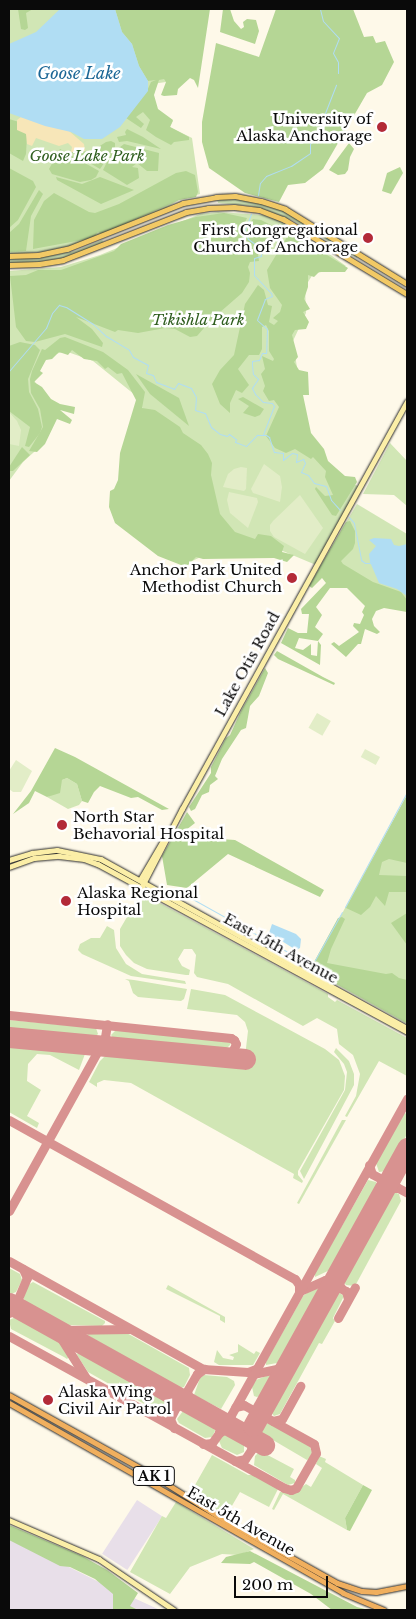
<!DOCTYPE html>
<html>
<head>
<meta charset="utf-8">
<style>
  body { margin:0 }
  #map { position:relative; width:416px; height:1619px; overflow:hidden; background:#fef9e9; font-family:"Libre Baskerville",serif }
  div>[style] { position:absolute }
  .industrial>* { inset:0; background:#e8dfe9; transform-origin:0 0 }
  .green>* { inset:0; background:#d1e6b5 }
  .forest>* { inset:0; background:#b5d695 }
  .sand>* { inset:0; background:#f7e6b8 }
  .pitch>* { inset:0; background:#e2edc7; transform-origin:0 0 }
  .water>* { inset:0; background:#b0ddf3 }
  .stream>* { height:1px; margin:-0.5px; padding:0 0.5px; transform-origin:0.5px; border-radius:0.5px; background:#b0ddf3 }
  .taxiway>* { height:9px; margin:-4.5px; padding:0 4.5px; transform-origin:4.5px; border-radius:4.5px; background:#d89290 }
  .runway>* { height:21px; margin:-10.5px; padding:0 10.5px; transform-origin:10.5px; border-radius:10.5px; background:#d89290 }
  .roads { filter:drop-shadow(0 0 1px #2c2c2c) drop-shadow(0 0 1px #2c2c2c) }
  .secondary>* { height:4.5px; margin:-2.25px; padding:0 2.25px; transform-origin:2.25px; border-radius:2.25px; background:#fbeea7 }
  .primary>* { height:5px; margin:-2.5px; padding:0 2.5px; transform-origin:2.5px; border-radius:2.5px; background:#f2c965 }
  .trunk>* { height:5px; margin:-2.5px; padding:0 2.5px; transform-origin:2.5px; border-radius:2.5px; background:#f0af5e }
  .dots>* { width:14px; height:14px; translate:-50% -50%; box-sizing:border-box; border:2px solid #fff; border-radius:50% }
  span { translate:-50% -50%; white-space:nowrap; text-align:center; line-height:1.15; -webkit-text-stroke:5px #fff; paint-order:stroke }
  .shield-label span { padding:1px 4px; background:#fff; border:1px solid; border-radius:4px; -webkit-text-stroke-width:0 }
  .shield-label { font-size:14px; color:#0a0a0a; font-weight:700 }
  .poi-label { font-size:15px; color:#0a0a0a }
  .right { translate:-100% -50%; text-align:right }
  .left { translate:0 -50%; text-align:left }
  .park-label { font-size:15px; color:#2f5e1f; font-style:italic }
  .street-label { font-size:15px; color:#0a0a0a }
  .water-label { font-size:16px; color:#1b6695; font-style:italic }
  .frame { position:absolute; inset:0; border:10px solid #0a0a0a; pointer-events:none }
  .scale { position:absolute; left:234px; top:1576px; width:94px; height:22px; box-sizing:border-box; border:2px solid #0a0a0a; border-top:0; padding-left:6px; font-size:15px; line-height:18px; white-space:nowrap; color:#0a0a0a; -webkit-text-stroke:4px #fff; paint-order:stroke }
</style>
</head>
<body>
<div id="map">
  <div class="industrial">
    <div style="left:137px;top:1500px;width:30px;height:64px;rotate:33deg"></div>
    <div style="clip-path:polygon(9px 1537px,97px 1581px,160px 1610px,9px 1610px)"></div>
  </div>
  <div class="green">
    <div style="clip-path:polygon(9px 9px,196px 9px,166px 82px,152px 84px,147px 106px,173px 121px,170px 127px,192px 138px,200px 194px,179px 200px,166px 208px,82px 243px,44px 252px,9px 254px)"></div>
    <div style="clip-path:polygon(217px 199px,252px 200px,285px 211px,358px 256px,357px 258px,292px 220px,251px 206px,218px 203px)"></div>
    <div style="clip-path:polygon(218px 212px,263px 215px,278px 220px,293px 228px,346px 266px,313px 274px,305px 287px,306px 313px,293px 341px,304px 414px,308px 430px,336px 476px,358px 486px,316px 565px,278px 549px,203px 556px,192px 561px,181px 563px,140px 399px,93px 361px,65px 351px,44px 358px,34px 380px,56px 419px,44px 443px,23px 462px,9px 481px,9px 271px,61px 267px,100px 255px,200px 214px)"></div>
    <div style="clip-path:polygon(102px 240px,104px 242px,62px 259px,31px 263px,9px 263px,9px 257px,54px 255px,75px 251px)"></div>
    <div style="clip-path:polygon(390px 443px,407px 461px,407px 506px,394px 495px,363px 494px)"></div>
    <div style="clip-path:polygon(357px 504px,407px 534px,407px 612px,319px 568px)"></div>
    <div style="clip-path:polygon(67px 778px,77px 784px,82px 801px,79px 805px,68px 809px,47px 797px,53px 794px,62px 780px)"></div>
    <div style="clip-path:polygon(407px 795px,407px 1024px,314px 972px,316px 961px)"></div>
    <div style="clip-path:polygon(141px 893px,328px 994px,328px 997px,335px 1002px,337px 1000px,407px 1038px,407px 1076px,379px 1061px,347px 1117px,345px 1116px,356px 1096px,360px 1074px,353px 1055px,339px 1044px,337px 1029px,317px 1018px,303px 1026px,228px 984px,197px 977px,194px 973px,196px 955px,192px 949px,184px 949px,178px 959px,182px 966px,190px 970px,189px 975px,186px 975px,147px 969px,134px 963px,126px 955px,120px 946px,120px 929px)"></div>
    <div style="clip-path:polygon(107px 926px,114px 930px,116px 948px,126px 964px,142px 974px,185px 981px,186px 984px,131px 976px,82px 954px,78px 950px,80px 944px,91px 938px,100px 938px)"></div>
    <div style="clip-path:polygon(125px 979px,134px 980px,187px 989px,184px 999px,181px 1001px,138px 997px,133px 993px,129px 981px)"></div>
    <div style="clip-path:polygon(191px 989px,225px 995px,325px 1049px,339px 1060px,345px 1076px,344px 1090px,298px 1171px,298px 1175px,303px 1181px,302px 1183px,293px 1178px,294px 1174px,131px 1083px,104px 1080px,97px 1083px,97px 1087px,89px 1082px,100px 1061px,106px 1055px,112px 1054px,244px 1065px,248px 1031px,245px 1022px,237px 1015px,187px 1009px)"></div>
    <div style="clip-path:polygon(9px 1020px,96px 1028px,98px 1034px,93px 1039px,9px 1031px)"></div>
    <div style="clip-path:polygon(116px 1030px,226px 1039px,231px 1042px,230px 1045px,226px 1049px,115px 1041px,111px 1035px)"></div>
    <div style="clip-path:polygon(9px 1043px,81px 1049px,85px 1054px,79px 1070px,50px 1055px,37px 1054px,28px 1064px,27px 1081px,41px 1090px,27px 1116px,39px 1123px,37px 1128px,9px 1112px)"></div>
    <div style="clip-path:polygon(336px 1048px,349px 1061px,354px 1074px,354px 1085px,304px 1179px,300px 1171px,345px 1090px,347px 1072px,344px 1064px,334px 1052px)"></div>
    <div style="clip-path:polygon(407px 1113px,407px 1134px,387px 1171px,379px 1172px,376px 1163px,403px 1114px)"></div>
    <div style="clip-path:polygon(342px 1120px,346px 1120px,299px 1204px,297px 1203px)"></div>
    <div style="clip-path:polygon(368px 1180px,376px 1182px,377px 1189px,332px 1269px,315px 1277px,315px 1273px)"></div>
    <div style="clip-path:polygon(394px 1192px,399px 1194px,401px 1201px,355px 1286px,346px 1285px,343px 1281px,344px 1277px,389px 1196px)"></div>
    <div style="clip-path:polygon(9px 1268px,20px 1274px,22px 1280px,16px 1292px,11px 1294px,9px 1292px)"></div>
    <div style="clip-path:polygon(33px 1282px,105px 1321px,105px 1323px,102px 1326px,66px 1325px,25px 1301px,22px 1295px,28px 1285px)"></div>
    <div style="clip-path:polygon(168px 1285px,225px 1317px,225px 1323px,220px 1320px,220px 1316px,166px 1289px)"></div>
    <div style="clip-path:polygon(312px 1289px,320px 1289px,319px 1294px,284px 1355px,277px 1363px,266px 1365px,266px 1362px,303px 1296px)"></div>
    <div style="clip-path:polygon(338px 1292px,344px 1296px,333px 1318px,335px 1321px,322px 1344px,319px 1343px,280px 1414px,274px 1416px,271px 1412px,273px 1406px,335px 1294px)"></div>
    <div style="clip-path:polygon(16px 1317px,59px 1341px,69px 1357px,67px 1359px,64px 1357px,11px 1329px,9px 1320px)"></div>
    <div style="clip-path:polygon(119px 1331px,125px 1332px,189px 1368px,190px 1375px,184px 1387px,180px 1388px,87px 1335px,89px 1333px)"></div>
    <div style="clip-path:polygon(238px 1344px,254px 1354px,256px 1351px,260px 1353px,253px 1365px,219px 1365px,214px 1362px,217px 1350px,223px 1358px,233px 1360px,234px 1357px,229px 1355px,238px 1352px)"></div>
    <div style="clip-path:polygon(78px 1352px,168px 1402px,168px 1408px,162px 1414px,88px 1372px,77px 1355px)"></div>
    <div style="clip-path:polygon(271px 1374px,262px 1395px,257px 1397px,254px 1396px,252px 1387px,256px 1380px)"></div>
    <div style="clip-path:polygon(204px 1375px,227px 1377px,234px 1381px,235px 1385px,221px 1409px,194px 1395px,200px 1378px)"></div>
    <div style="clip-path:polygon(183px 1411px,214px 1426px,215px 1431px,212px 1437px,205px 1438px,179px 1423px,177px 1419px)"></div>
    <div style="clip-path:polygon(268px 1423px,309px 1445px,312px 1452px,309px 1459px,307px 1460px,261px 1433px,262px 1426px)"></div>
    <div style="clip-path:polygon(226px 1433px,244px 1443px,244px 1452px,237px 1455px,222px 1448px,219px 1441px,221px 1436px)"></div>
    <div style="clip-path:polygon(260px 1451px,294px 1469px,290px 1477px,295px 1480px,295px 1483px,288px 1485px,254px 1465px,255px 1456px)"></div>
    <div style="clip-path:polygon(212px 1455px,248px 1475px,254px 1475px,278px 1489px,269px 1507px,240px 1492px,226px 1516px,191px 1492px)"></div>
    <div style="clip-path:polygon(319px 1456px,326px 1459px,325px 1462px,363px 1485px,345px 1518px,347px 1530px,283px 1494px,274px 1510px,272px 1509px,280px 1492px,295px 1492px,306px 1484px,311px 1487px,322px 1468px,316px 1464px)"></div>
    <div style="clip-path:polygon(176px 1502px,254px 1549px,239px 1555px,222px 1554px,190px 1567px,170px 1594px,130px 1572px,162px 1516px,166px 1518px)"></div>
  </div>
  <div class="forest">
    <div style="clip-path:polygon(18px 9px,33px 9px,26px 13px,28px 28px,25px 30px,21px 29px)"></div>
    <div style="clip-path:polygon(115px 9px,210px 9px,198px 88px,194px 80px,190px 78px,178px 89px,177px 95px,164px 96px,161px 95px,166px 82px,164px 79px,159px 80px,154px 95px,158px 109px,173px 120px,170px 127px,189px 137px,189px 140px,174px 142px,171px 145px,156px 137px,146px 130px,150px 120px,143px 112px,136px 117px,144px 124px,141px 128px,126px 118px,147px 91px,151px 82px,156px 80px,148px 81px,139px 66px,132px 44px,122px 32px)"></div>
    <div style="clip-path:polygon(223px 9px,230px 9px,234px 21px,241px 29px,244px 27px,243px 22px,247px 19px,256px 20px,259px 31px,255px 44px,220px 32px)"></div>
    <div style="clip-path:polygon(276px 9px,353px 9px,364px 37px,373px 36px,376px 43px,385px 41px,394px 62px,382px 85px,367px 93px,323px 169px,305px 183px,288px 185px,279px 202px,245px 193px,209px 168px,202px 142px,202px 122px,216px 43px,259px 57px)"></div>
    <div style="clip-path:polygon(9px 119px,19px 122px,27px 136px,26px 154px,23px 161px,9px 153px)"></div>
    <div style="clip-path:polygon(127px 129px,143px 137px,161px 149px,127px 141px,119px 142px,117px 137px,126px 135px,125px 132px)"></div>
    <div style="clip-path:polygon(111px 141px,115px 143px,115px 147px,100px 169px,71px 152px,92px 151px,106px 142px)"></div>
    <div style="clip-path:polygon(349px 143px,354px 149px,350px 157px,348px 170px,345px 174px,338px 175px,329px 170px)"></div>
    <div style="clip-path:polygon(124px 144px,159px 153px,158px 171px,147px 171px,137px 163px,132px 167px,138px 168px,139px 178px,127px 185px,103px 170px,111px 154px)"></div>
    <div style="clip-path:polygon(60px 149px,99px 171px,96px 177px,91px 180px,80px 182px,52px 174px,49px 169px)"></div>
    <div style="clip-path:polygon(400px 167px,403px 173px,391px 194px,382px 191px,387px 173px)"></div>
    <div style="clip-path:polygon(9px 168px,33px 181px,36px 187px,18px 220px,9px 228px)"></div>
    <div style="clip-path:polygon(186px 171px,195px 175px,198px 192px,196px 197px,179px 200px,102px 234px,98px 232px,93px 238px,33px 249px,34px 220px,44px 201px,54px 193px,89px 212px,95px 213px,119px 204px,176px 173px)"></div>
    <div style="clip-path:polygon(56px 177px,82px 184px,100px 177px,134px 190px,101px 204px,57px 180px)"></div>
    <div style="clip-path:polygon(39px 190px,43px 194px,31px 216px,26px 251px,9px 252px,9px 233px,19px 224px)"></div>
    <div style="clip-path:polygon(224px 213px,247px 218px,243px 227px,246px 235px,248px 225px,253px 219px,261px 220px,275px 227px,258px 255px,259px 261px,250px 262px,248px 267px,250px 273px,249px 282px,242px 293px,211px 320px,197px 336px,190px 337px,175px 329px,165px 328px,138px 333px,118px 330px,115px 332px,76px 317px,92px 329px,103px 343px,102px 347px,65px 334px,35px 342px,26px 341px,16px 327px,10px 276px,26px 275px,38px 270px,61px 270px,114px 251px,121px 244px,168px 225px,196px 217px)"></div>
    <div style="clip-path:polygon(290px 232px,348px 268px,345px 272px,319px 272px,314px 277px,308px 275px,308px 287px,304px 299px,310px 309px,303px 312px,309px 322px,306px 329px,295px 330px,292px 335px,298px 357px,294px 362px,299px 370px,308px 372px,309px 395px,303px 395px,311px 433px,324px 449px,328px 461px,345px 476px,355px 477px,357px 482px,336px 516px,332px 515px,315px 489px,316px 487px,325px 496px,333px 495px,325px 477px,326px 471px,313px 457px,311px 459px,295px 449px,286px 453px,275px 448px,266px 436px,279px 407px,274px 400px,269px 401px,263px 391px,265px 386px,261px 374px,265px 369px,262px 356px,273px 361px,274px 359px,269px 351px,269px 331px,266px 325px,262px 327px,262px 349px,259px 355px,249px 355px,238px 369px,249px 385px,242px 393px,236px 390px,230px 403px,230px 413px,220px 404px,212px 384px,220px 370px,234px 355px,245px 304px,258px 285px,264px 290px,268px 305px,272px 306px,269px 322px,274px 325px,278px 321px,273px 318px,280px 312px,282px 305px,270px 288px,267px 270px)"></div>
    <div style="clip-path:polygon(65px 337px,103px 352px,128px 370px,145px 392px,142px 408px,155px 410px,180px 427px,183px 433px,201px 445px,208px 454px,212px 463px,211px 475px,220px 514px,235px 532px,255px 539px,258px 534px,271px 536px,284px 546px,282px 552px,294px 555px,287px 562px,274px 558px,203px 559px,196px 557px,186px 567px,158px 556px,115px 523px,109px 507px,110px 491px,114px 489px,118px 480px,120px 453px,136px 400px,122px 373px,117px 374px,108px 367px,105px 369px,97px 361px,84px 359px,72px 350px,68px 355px,59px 352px,52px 359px,46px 360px,40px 371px,43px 373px,34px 382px,42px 387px,51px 399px,60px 404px,75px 407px,74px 414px,60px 410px,72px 420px,70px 424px,57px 419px,45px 444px,37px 452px,29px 451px,43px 427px,40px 409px,31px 393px,30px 379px,32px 371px,42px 349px,45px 350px,60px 338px)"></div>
    <div style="clip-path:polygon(20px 342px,35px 345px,40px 350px,28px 379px,29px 392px,38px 409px,42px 427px,40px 433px,29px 447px,25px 446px,30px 427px,9px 411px,9px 346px)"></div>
    <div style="clip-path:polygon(136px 374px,179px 398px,189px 426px,150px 394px)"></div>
    <div style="clip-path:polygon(243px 397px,264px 409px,260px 415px,255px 417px,243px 413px,249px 406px,238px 399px)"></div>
    <div style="clip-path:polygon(22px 447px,30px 455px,13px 471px,9px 471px,9px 467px)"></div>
    <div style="clip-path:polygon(evenodd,350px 521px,355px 531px,355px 543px,353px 549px,341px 561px,343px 564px,373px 582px,401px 592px,407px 600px,407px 612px,384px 608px,376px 611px,372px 619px,374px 626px,380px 632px,377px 634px,365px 629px,361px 644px,358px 644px,346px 657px,331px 644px,334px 642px,339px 646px,359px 632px,353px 626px,354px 623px,360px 624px,364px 615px,362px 612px,365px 606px,347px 588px,330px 588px,316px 607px,322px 615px,315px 627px,323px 634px,318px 641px,321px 645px,320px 665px,281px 643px,288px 628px,298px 633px,307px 633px,309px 614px,302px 614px,301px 609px,326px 583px,322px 578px,312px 588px,309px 586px,346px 522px,350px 521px,299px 638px,318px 641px,317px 656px,311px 655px,311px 644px,303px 650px,295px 648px,299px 638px)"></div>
    <div style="clip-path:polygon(277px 651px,323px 677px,335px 683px,334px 685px,278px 659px,274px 655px)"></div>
    <div style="clip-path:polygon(265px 668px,268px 673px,259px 696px,250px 706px,246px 728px,241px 730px,222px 759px,215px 776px,218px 779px,210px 785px,209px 792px,202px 795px,195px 809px,191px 811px,189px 807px,211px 773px,211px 767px,226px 738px,230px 735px,241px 711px)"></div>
    <div style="clip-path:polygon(55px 748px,75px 757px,169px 809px,162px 810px,138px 797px,131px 798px,100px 786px,94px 792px,88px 803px,82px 801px,77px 784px,67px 778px,62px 780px,60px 793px,47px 797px,35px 791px,29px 803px,13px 814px,31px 791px)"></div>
    <div style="clip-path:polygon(407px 795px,407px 863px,389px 859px,382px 862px,379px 875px,407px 876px,407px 892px,389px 892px,385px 906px,376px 896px,370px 907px,361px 915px,346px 908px)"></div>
    <div style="clip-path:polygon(187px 812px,195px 823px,186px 830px,194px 837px,235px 840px,324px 890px,320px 897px,228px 854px,187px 888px,167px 885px,162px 856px)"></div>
    <div style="clip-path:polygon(407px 913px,407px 945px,391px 923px)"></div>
    <div style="clip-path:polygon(342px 917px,345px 919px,331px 949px,327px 963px,386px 974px,392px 973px,399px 978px,407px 980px,407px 1023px,315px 972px,314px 962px,338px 918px)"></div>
    <div style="clip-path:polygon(363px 1485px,372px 1490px,350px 1531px,347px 1530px,345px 1518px)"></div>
    <div style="clip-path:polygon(9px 1525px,82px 1556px,107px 1570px,138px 1593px,130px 1606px,138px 1610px,113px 1609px,113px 1594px,95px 1579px,70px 1567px,60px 1566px,9px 1540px)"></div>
    <div style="clip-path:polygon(250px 1551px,357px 1607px,369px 1610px,332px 1610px,311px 1594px,254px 1562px,250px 1564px,221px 1563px,226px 1557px)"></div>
  </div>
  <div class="sand">
    <div style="clip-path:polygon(21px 117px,69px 131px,84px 144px,85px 151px,71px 152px,72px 147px,68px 143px,59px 146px,36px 138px,32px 146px,27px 144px,26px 134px,17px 130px,17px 120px)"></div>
  </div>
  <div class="pitch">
    <div style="clip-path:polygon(9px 412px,17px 421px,21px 430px,19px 446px,9px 444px)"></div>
    <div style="clip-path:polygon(264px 464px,280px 476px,282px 487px,280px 502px,253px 493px,251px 489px)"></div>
    <div style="clip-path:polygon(241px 467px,247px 468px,246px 489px,244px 491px,223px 487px,228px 474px,234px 469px)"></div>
    <div style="clip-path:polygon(229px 492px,257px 498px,258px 502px,248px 528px,230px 513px,227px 500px)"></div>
    <div style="clip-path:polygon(300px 495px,323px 528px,305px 554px,274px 537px,270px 531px,270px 525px,273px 521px)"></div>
    <div style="left:317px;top:713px;width:16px;height:17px;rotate:30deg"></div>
    <div style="left:365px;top:749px;width:17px;height:9px;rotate:28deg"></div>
    <div style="clip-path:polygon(16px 760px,32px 771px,21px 792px,13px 792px,9px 789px,9px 771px)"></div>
  </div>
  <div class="water">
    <div style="clip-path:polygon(60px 9px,115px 9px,122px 32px,132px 44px,139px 66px,148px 81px,148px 91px,120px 127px,102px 139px,84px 139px,71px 132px,45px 126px,9px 113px,9px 44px,36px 32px)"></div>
    <div style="clip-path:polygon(374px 538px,391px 539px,394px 545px,399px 546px,407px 544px,407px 596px,397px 589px,379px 583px,370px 562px,369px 554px,376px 546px,369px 540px)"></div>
    <div style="clip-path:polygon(272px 924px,296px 934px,301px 939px,300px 948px,296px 950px,269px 933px)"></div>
  </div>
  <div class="stream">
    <div style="left:320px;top:9px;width:12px;rotate:76deg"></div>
    <div style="left:323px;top:21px;width:23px;rotate:47deg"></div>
    <div style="left:339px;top:38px;width:16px;rotate:112deg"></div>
    <div style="left:333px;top:53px;width:10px;rotate:61deg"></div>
    <div style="left:338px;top:62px;width:11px;rotate:90deg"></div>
    <div style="left:258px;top:195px;width:12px;rotate:-81deg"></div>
    <div style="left:260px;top:183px;width:9px;rotate:-49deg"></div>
    <div style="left:266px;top:176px;width:27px;rotate:-22deg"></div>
    <div style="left:291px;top:166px;width:23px;rotate:-34deg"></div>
    <div style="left:310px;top:153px;width:9px;rotate:-90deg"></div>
    <div style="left:310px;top:144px;width:10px;rotate:-53deg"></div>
    <div style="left:316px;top:136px;width:55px;rotate:-68.6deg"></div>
    <div style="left:251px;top:214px;width:17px;rotate:111deg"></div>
    <div style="left:245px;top:230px;width:9px;rotate:72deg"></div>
    <div style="left:248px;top:239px;width:14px;rotate:36deg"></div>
    <div style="left:259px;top:247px;width:5px;rotate:68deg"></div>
    <div style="left:261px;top:252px;width:4px;rotate:90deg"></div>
    <div style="left:261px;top:256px;width:7px;rotate:164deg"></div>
    <div style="left:254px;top:258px;width:17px;rotate:90deg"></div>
    <div style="left:254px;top:275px;width:25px;rotate:47deg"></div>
    <div style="left:271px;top:293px;width:3px;rotate:72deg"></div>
    <div style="left:272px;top:296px;width:8px;rotate:157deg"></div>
    <div style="left:265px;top:299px;width:22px;rotate:111deg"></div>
    <div style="left:257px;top:320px;width:13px;rotate:42deg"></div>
    <div style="left:267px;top:329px;width:24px;rotate:92deg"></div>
    <div style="left:266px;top:353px;width:4px;rotate:180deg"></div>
    <div style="left:262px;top:353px;width:8px;rotate:113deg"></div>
    <div style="left:259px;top:360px;width:7px;rotate:172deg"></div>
    <div style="left:252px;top:361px;width:4px;rotate:90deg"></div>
    <div style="left:252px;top:365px;width:9px;rotate:84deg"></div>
    <div style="left:253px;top:374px;width:7px;rotate:45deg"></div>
    <div style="left:258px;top:379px;width:11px;rotate:124deg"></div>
    <div style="left:252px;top:388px;width:7px;rotate:63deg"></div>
    <div style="left:255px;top:394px;width:11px;rotate:45deg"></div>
    <div style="left:263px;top:402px;width:9px;rotate:6deg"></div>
    <div style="left:272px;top:403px;width:4px;rotate:56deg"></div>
    <div style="left:274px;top:406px;width:31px;rotate:111deg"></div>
    <div style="left:9px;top:371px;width:57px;rotate:-49.3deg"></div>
    <div style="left:46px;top:328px;width:16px;rotate:-68deg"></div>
    <div style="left:52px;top:313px;width:11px;rotate:-49deg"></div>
    <div style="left:59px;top:305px;width:7px;rotate:16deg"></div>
    <div style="left:66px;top:307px;width:32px;rotate:32deg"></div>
    <div style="left:93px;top:324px;width:18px;rotate:43deg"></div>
    <div style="left:106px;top:336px;width:27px;rotate:31deg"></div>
    <div style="left:129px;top:350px;width:8px;rotate:60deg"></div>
    <div style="left:133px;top:357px;width:17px;rotate:28deg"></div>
    <div style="left:148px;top:365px;width:8px;rotate:104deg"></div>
    <div style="left:146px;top:373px;width:7px;rotate:16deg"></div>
    <div style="left:153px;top:375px;width:8px;rotate:67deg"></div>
    <div style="left:156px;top:382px;width:19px;rotate:21deg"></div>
    <div style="left:174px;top:389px;width:7px;rotate:-56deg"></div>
    <div style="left:178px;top:383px;width:14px;rotate:21deg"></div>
    <div style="left:191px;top:388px;width:10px;rotate:61deg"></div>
    <div style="left:196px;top:397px;width:13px;rotate:94deg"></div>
    <div style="left:195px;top:410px;width:10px;rotate:17deg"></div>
    <div style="left:205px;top:413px;width:15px;rotate:67deg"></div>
    <div style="left:211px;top:427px;width:11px;rotate:38deg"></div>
    <div style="left:220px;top:434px;width:7px;rotate:16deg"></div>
    <div style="left:227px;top:436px;width:3px;rotate:-45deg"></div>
    <div style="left:229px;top:434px;width:9px;rotate:36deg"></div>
    <div style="left:236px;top:439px;width:3px;rotate:108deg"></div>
    <div style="left:235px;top:442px;width:12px;rotate:20deg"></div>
    <div style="left:246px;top:446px;width:16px;rotate:-45deg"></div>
    <div style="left:257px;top:435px;width:9px"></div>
    <div style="left:266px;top:435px;width:4px;rotate:34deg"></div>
    <div style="left:269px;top:437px;width:16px;rotate:72deg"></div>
    <div style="left:274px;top:452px;width:9px;rotate:6deg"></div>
    <div style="left:283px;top:453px;width:7px;rotate:90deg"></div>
    <div style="left:283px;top:460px;width:11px;rotate:-38deg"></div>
    <div style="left:292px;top:453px;width:5px;rotate:11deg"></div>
    <div style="left:297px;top:454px;width:8px;rotate:97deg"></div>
    <div style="left:296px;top:462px;width:8px;rotate:-23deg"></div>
    <div style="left:303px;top:459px;width:4px;rotate:63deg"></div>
    <div style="left:305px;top:463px;width:10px;rotate:114deg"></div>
    <div style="left:301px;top:472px;width:8px;rotate:23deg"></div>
    <div style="left:308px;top:475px;width:10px;rotate:53deg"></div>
    <div style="left:314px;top:483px;width:12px;rotate:14deg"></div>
    <div style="left:326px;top:486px;width:15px;rotate:70deg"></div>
    <div style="left:331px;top:500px;width:13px;rotate:48deg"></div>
    <div style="left:349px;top:517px;width:8px;rotate:50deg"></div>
    <div style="left:354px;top:523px;width:38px;rotate:79deg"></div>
    <div style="left:361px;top:560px;width:5px;rotate:37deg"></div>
    <div style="left:365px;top:563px;width:6px"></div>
    <div style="left:180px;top:892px;width:129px;rotate:29.1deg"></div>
    <div style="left:293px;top:955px;width:8px;rotate:50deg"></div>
    <div style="left:345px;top:907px;width:131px;rotate:-61.7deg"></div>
    <div style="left:315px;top:960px;width:55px;rotate:-60.6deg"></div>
  </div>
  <div class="taxiway">
    <div style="left:9px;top:1015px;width:223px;rotate:5.9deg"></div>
    <div style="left:231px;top:1038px;width:4px;rotate:34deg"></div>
    <div style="left:234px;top:1040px;width:4px;rotate:63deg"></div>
    <div style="left:236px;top:1044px;width:9px;rotate:117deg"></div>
    <div style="left:232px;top:1052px;width:17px;rotate:167deg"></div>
    <div style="left:9px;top:1120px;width:327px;rotate:29.1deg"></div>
    <div style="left:295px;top:1279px;width:7px;rotate:56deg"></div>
    <div style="left:299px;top:1285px;width:6px;rotate:90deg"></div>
    <div style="left:369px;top:1165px;width:9px;rotate:72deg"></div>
    <div style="left:372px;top:1174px;width:40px;rotate:28deg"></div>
    <div style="left:395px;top:1170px;width:10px;rotate:107deg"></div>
    <div style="left:392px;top:1180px;width:9px;rotate:58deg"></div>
    <div style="left:382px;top:1193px;width:9px;rotate:-36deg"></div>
    <div style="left:389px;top:1188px;width:8px"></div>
    <div style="left:9px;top:1211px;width:190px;rotate:-61deg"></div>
    <div style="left:101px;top:1045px;width:9px;rotate:-63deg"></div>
    <div style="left:105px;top:1037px;width:13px;rotate:-81deg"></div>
    <div style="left:9px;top:1261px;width:222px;rotate:29.1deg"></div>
    <div style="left:203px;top:1369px;width:45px;rotate:3.8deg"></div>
    <div style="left:248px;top:1372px;width:9px;rotate:-21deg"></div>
    <div style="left:340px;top:1269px;width:11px;rotate:105deg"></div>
    <div style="left:337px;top:1280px;width:9px;rotate:63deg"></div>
    <div style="left:300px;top:1291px;width:27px;rotate:-24deg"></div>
    <div style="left:325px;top:1280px;width:24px;rotate:28deg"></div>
    <div style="left:346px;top:1291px;width:8px;rotate:76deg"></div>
    <div style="left:325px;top:1296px;width:11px;rotate:-49deg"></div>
    <div style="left:332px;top:1288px;width:9px"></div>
    <div style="left:22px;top:1311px;width:11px;rotate:-117deg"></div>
    <div style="left:17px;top:1301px;width:25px;rotate:-67deg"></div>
    <div style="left:27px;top:1278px;width:10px;rotate:-114deg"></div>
    <div style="left:9px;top:1313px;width:5px;rotate:-37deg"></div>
    <div style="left:13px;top:1310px;width:9px;rotate:6deg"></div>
    <div style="left:338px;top:1318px;width:35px;rotate:-61deg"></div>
    <div style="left:51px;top:1327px;width:12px;rotate:14deg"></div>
    <div style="left:63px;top:1330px;width:66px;rotate:-0.9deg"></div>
    <div style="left:51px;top:1327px;width:11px;rotate:45deg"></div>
    <div style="left:59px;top:1335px;width:51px;rotate:57.9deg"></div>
    <div style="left:9px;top:1336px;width:314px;rotate:28.9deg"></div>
    <div style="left:284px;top:1488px;width:7px;rotate:16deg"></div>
    <div style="left:291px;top:1490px;width:5px;rotate:-22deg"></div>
    <div style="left:296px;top:1488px;width:40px;rotate:-60.3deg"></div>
    <div style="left:316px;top:1453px;width:9px;rotate:-103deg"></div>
    <div style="left:314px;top:1444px;width:80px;rotate:-150.9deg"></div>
    <div style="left:244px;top:1405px;width:9px;rotate:167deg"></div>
    <div style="left:253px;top:1374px;width:30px;rotate:-12deg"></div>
    <div style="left:282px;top:1368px;width:8px;rotate:-40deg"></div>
    <div style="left:173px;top:1394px;width:12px;rotate:70deg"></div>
    <div style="left:177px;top:1405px;width:16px;rotate:117deg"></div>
    <div style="left:170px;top:1419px;width:10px;rotate:66deg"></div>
    <div style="left:176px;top:1407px;width:8px;rotate:-30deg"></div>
    <div style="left:183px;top:1403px;width:7px;rotate:8deg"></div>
    <div style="left:190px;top:1404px;width:13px;rotate:-103deg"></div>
    <div style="left:187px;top:1391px;width:20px;rotate:-60deg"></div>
    <div style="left:197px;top:1374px;width:9px;rotate:-36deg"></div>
    <div style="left:273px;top:1421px;width:9px;rotate:-13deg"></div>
    <div style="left:282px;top:1419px;width:38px;rotate:-61deg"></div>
    <div style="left:219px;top:1433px;width:9px;rotate:-32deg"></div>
    <div style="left:227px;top:1428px;width:6px"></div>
    <div style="left:233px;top:1428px;width:7px;rotate:-117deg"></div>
    <div style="left:230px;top:1422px;width:7px;rotate:-82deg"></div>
    <div style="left:231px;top:1415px;width:362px;rotate:-60.9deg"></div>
    <div style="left:203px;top:1444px;width:9px;rotate:-6deg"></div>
    <div style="left:212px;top:1443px;width:12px;rotate:-55deg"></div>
    <div style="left:219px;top:1433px;width:8px;rotate:-83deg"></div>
    <div style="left:220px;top:1425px;width:8px;rotate:-120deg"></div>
    <div style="left:235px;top:1461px;width:10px;rotate:-11deg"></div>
    <div style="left:245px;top:1459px;width:11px;rotate:-56deg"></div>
    <div style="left:251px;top:1450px;width:8px;rotate:-83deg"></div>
    <div style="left:252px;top:1442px;width:9px;rotate:-126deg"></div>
  </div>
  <div class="runway">
    <div style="left:9px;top:1037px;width:237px;rotate:5.3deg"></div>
    <div style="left:9px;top:1303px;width:292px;rotate:29.1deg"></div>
    <div style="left:253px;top:1426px;width:318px;rotate:-61deg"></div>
  </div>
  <div class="roads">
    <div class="secondary">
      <div style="left:9px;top:860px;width:24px;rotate:-17deg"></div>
      <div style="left:32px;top:853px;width:25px;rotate:-7deg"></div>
      <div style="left:57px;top:850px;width:45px;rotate:11.6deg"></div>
      <div style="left:101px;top:859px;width:350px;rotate:28.9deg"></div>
      <div style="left:9px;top:867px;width:27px;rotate:-20deg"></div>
      <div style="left:34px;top:858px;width:25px;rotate:-5deg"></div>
      <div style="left:59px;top:856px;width:25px;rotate:7deg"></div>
      <div style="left:84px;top:859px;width:15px;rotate:20deg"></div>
      <div style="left:98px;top:864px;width:352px;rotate:28.5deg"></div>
      <div style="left:140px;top:880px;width:48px;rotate:-59.7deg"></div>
      <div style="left:141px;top:888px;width:89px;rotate:-62.6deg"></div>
      <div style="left:182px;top:809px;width:465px;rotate:-61.1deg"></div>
      <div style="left:9px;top:1520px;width:98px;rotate:23.4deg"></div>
      <div style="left:99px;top:1559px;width:91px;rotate:34.2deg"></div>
    </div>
    <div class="primary">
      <div style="left:9px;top:256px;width:29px;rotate:-2deg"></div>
      <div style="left:38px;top:255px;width:30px;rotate:-12deg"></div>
      <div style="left:67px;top:249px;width:125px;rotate:-21.6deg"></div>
      <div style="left:183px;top:203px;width:34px;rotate:-10deg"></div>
      <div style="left:216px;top:197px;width:19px;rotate:-3deg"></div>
      <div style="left:235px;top:196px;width:26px;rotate:11deg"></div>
      <div style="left:261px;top:201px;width:25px;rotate:18deg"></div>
      <div style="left:285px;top:209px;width:143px;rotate:31.6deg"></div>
      <div style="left:9px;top:265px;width:30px;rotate:-2deg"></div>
      <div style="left:39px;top:264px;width:24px;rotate:-9deg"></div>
      <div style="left:63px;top:260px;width:132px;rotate:-21.3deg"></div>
      <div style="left:186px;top:212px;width:22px;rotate:-10deg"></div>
      <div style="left:208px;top:208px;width:26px;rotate:-2deg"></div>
      <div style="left:234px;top:207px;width:25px;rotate:7deg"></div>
      <div style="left:259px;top:210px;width:26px;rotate:21deg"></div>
      <div style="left:283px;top:219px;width:145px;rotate:31.2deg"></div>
    </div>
    <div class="trunk">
      <div style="left:9px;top:1395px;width:162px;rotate:29.1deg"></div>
      <div style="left:151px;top:1474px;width:86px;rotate:32.2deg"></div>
      <div style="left:224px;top:1520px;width:129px;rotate:29.1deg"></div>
      <div style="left:337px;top:1583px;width:26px;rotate:18deg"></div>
      <div style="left:362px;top:1591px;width:14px;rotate:4deg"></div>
      <div style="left:376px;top:1592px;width:32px;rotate:-11deg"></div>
      <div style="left:9px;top:1403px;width:384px;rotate:29.6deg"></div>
      <div style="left:343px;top:1593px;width:44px;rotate:22.5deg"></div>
    </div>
  </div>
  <div class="dots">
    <div style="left:382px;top:127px;background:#b32a38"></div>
    <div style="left:368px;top:238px;background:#b32a38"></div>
    <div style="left:292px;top:578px;background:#b32a38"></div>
    <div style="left:62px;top:825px;background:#b32a38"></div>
    <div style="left:66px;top:901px;background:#b32a38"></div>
    <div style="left:48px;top:1400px;background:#b32a38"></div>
  </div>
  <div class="shield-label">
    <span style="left:154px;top:1476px">AK 1</span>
  </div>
  <div class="poi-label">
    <span class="right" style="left:372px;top:127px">University of<br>Alaska Anchorage</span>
    <span class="right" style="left:358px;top:238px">First Congregational<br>Church of Anchorage</span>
    <span class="right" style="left:282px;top:578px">Anchor Park United<br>Methodist Church</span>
    <span class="left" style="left:73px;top:825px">North Star<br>Behavorial Hospital</span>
    <span class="left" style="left:77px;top:901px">Alaska Regional<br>Hospital</span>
    <span class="left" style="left:58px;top:1400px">Alaska Wing<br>Civil Air Patrol</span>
  </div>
  <div class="park-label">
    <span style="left:87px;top:156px">Goose Lake Park</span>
    <span style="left:198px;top:320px">Tikishla Park</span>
  </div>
  <div class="street-label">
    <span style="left:247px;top:664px;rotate:-61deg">Lake Otis Road</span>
    <span style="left:281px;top:948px;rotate:29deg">East 15th Avenue</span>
    <span style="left:241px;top:1521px;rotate:30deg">East 5th Avenue</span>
  </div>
  <div class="water-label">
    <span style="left:79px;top:73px">Goose Lake</span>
  </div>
  <div class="frame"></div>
  <div class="scale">200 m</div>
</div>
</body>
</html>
